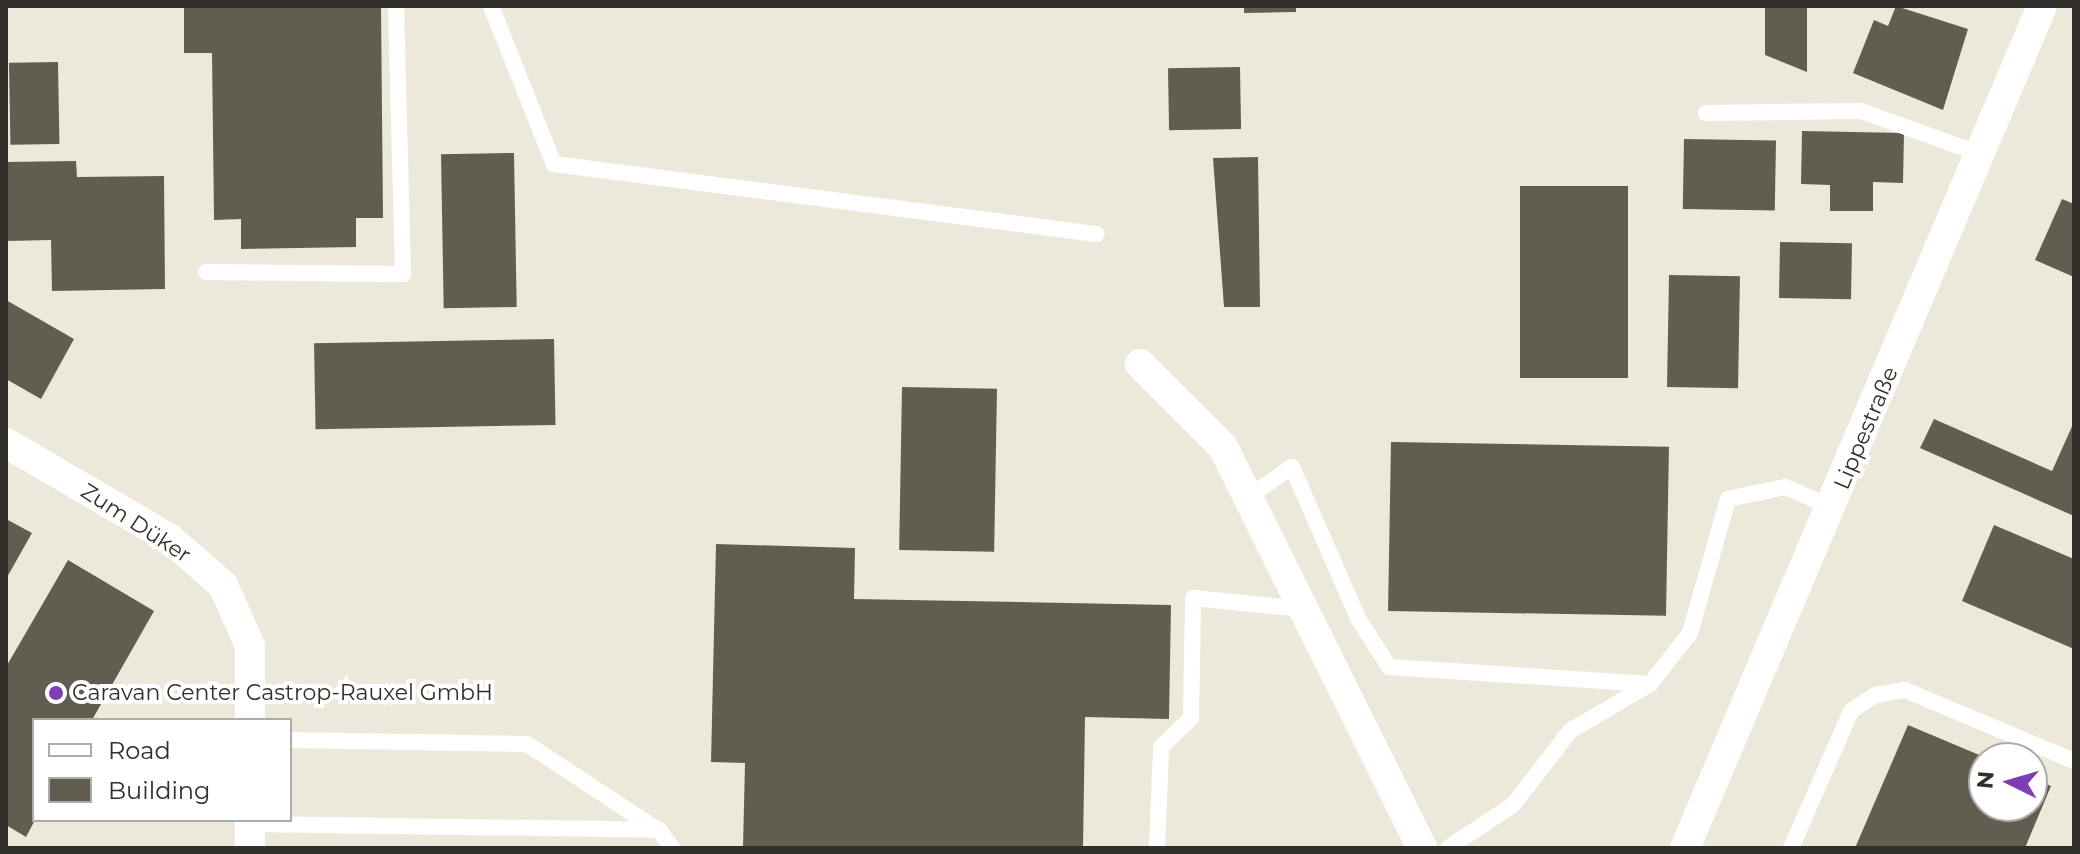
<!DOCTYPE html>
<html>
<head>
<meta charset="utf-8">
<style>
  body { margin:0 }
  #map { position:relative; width:2080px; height:854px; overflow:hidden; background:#ede9da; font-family:Montserrat,sans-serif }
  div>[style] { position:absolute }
  .building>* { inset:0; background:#615e51; transform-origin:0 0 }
  .service>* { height:16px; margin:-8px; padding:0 8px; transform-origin:8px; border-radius:8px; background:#fff }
  .minor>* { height:30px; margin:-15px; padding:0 15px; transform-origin:15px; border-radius:15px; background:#fff }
  .dots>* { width:22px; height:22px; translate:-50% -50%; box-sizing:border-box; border:4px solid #fff; border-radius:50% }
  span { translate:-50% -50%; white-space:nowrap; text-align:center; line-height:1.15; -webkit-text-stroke:8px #fff; paint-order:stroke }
  .street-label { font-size:22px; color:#302f29 }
  .poi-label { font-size:22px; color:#302f29 }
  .left { translate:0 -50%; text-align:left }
  .frame { position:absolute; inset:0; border:8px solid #302f29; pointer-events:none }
  .legend { position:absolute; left:32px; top:718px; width:260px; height:104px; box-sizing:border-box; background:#fff; border:2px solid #acaca9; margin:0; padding:10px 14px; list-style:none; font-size:24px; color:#302f29 }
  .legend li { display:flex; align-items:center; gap:16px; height:40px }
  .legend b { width:40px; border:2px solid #acaca9 }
  .north { position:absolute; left:1968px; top:742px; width:80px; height:80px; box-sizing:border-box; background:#fff; border:2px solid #acaca9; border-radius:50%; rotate:275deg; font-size:22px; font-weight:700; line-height:32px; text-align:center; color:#302f29 }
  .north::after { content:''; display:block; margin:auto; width:28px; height:36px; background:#7e3db2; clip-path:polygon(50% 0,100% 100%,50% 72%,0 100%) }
</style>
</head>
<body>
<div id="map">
  <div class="building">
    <div style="clip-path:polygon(184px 6px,381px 6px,383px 218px,356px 218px,356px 247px,241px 249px,241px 219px,214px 220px,212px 53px,184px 53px)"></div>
    <div style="clip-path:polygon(1244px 6px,1296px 6px,1296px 12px,1244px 13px)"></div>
    <div style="clip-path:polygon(1765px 6px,1807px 6px,1807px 72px,1765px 55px)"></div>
    <div style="clip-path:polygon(1896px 6px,1968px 29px,1943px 110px,1853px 73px,1874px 20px,1888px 26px)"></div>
    <div style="left:58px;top:62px;width:82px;height:49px;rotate:89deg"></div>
    <div style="left:1240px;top:67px;width:62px;height:72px;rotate:89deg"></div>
    <div style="clip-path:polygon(1802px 131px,1904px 133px,1903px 183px,1873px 182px,1873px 211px,1830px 211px,1830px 185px,1801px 184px)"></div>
    <div style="left:1684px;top:139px;width:92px;height:70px;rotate:1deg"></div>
    <div style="left:514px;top:153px;width:154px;height:73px;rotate:89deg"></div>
    <div style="clip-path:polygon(1258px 157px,1260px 307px,1224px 307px,1213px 158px)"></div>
    <div style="clip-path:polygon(76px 161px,77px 177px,164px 176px,165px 289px,52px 291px,51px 240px,6px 241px,6px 162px)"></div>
    <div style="left:1520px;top:186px;width:108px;height:192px"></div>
    <div style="clip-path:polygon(2062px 199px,2074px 204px,2074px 277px,2035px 260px)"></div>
    <div style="left:1780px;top:242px;width:72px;height:56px;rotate:1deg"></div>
    <div style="left:1669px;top:275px;width:71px;height:112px;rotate:1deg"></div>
    <div style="clip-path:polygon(6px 300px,74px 339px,41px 399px,6px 379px)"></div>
    <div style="left:554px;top:339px;width:86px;height:240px;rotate:89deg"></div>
    <div style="left:902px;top:387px;width:95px;height:163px;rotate:1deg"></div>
    <div style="clip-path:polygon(1934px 419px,2052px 471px,2074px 422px,2074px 516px,1920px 448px)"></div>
    <div style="left:1391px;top:442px;width:278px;height:169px;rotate:1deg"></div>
    <div style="clip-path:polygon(6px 519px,32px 533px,6px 579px)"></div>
    <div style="clip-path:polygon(1994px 525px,2074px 559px,2074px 649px,1962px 601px)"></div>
    <div style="clip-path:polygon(716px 544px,855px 548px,854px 599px,1171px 605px,1169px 719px,1085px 717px,1083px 848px,743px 848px,745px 763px,711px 762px)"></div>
    <div style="clip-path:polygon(68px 560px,154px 611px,92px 720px,34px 720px,35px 820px,26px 837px,6px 825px,6px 667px)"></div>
    <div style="clip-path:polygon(1908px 725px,1984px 757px,1984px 806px,2032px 806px,2032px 778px,2051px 786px,2025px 848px,1855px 848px)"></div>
  </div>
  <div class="service">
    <div style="left:491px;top:6px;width:170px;rotate:68.3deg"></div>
    <div style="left:554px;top:164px;width:547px;rotate:7.36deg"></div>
    <div style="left:1706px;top:113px;width:155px;rotate:-0.7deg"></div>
    <div style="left:1861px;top:111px;width:131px;rotate:19.7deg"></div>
    <div style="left:206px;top:272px;width:197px;rotate:0.6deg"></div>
    <div style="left:403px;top:274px;width:268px;rotate:-91.5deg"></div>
    <div style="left:1248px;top:497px;width:53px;rotate:-34.3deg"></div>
    <div style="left:1292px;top:467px;width:167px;rotate:66.4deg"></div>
    <div style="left:1359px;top:620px;width:56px;rotate:57.4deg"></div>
    <div style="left:1389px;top:667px;width:262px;rotate:3.7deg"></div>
    <div style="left:290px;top:740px;width:237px;rotate:1deg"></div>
    <div style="left:527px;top:744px;width:157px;rotate:33.3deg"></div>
    <div style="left:250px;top:824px;width:409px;rotate:0.8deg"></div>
    <div style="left:659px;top:830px;width:22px;rotate:54deg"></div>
    <div style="left:1157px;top:848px;width:101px;rotate:-87.7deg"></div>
    <div style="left:1161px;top:747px;width:42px;rotate:-44deg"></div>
    <div style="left:1191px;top:718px;width:120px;rotate:-89deg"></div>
    <div style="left:1193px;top:598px;width:111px;rotate:5.7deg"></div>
    <div style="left:1448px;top:848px;width:78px;rotate:-33.5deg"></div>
    <div style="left:1513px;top:805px;width:93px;rotate:-52.4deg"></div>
    <div style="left:1570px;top:731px;width:93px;rotate:-30.4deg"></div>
    <div style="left:1650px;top:684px;width:65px;rotate:-51.9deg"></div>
    <div style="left:1690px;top:633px;width:139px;rotate:-74.2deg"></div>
    <div style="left:1728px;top:499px;width:58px;rotate:-11.9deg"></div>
    <div style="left:1785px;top:487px;width:51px;rotate:23.1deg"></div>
    <div style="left:1791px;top:848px;width:150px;rotate:-66.3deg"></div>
    <div style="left:1851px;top:711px;width:30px;rotate:-33deg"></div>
    <div style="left:1876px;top:695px;width:29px;rotate:-10deg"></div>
    <div style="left:1905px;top:690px;width:183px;rotate:22.8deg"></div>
  </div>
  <div class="minor">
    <div style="left:1140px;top:364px;width:117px;rotate:45deg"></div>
    <div style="left:1223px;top:447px;width:448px;rotate:63.6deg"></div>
    <div style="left:6px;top:443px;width:190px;rotate:30.3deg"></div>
    <div style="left:170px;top:539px;width:70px;rotate:41deg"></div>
    <div style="left:223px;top:585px;width:67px;rotate:66.1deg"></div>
    <div style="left:250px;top:646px;width:74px;rotate:90deg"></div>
    <div style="left:250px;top:820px;width:28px;rotate:90deg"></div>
    <div style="left:1685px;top:848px;width:915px;rotate:-67.02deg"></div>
  </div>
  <div class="dots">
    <div style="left:56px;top:693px;background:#7e3db2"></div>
  </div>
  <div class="street-label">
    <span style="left:1866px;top:428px;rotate:-67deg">Lippestraße</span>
    <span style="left:136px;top:523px;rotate:33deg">Zum Düker</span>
  </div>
  <div class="poi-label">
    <span class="left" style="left:72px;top:693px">Caravan Center Castrop-Rauxel GmbH</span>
  </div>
  <div class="frame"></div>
  <ul class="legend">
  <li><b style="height:10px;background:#fff"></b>Road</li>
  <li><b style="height:22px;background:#615e51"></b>Building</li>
  </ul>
  <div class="north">N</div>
</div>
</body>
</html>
